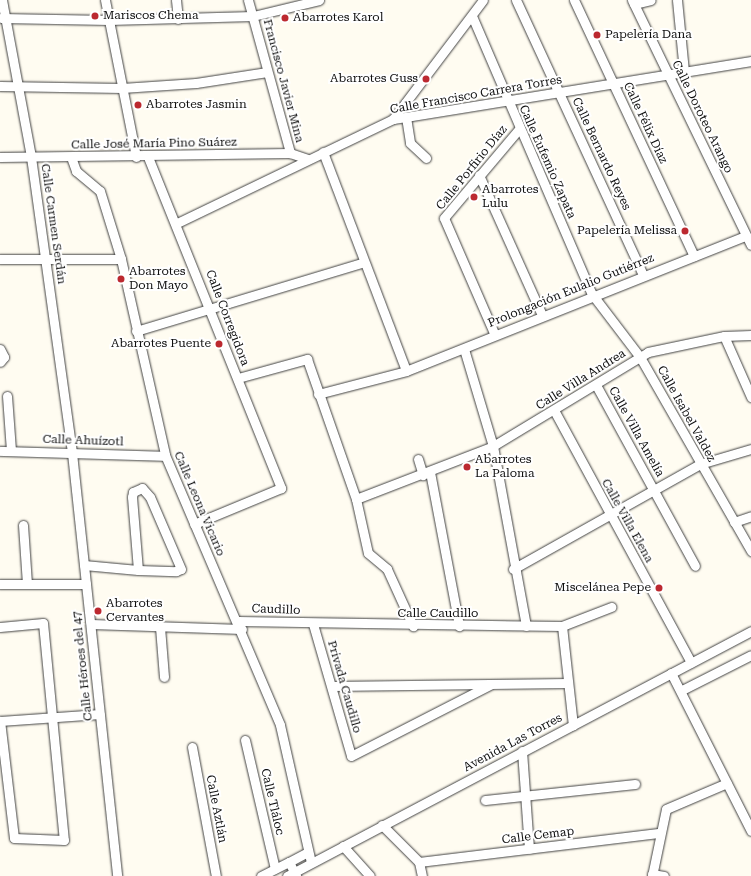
<!DOCTYPE html>
<html>
<head>
<meta charset="utf-8">
<style>
  body { margin:0 }
  #map { position:relative; width:751px; height:876px; overflow:hidden; background:#fffcf1; font-family:"Roboto Serif",serif }
  div>[style] { position:absolute }
  .roads { filter:drop-shadow(0 0 1px #424242) drop-shadow(0 0 1px #424242) }
  .minor>* { height:9px; margin:-4.5px; padding:0 4.5px; transform-origin:4.5px; border-radius:4.5px; background:#fff }
  .dots>* { width:11px; height:11px; translate:-50% -50%; box-sizing:border-box; border:2px solid #fff; border-radius:50% }
  span { translate:-50% -50%; white-space:nowrap; text-align:center; line-height:1.15; -webkit-text-stroke:4px #fff; paint-order:stroke }
  .poi-label { font-size:12px; color:#0f0f0f }
  .left { translate:0 -50%; text-align:left }
  .right { translate:-100% -50%; text-align:right }
  .street-label { font-size:12px; color:#0f0f0f }
</style>
</head>
<body>
<div id="map">
  <div class="roads">
    <div class="minor">
      <div style="left:2px;top:0;width:160px;rotate:79.5deg"></div>
      <div style="left:31px;top:157px;width:299px;rotate:82.1deg"></div>
      <div style="left:72px;top:453px;width:425px;rotate:83.9deg"></div>
      <div style="left:105px;top:0;width:160px;rotate:78.8deg"></div>
      <div style="left:176px;top:0;width:19px;rotate:84deg"></div>
      <div style="left:248px;top:0;width:159px;rotate:74.6deg"></div>
      <div style="left:516px;top:0;width:303px;rotate:65.2deg"></div>
      <div style="left:574px;top:0;width:283px;rotate:64.9deg"></div>
      <div style="left:632px;top:0;width:272px;rotate:64.1deg"></div>
      <div style="left:677px;top:0;width:71px;rotate:84.4deg"></div>
      <div style="left:634px;top:4px;width:17px;rotate:-13deg"></div>
      <div style="left:472px;top:16px;width:303px;rotate:66.7deg"></div>
      <div style="left:592px;top:294px;width:79px;rotate:52.7deg"></div>
      <div style="left:640px;top:357px;width:224px;rotate:60.2deg"></div>
      <div style="left:1px;top:18px;width:108px;rotate:1.1deg"></div>
      <div style="left:109px;top:20px;width:144px;rotate:-1.6deg"></div>
      <div style="left:253px;top:16px;width:68px;rotate:-13.6deg"></div>
      <div style="left:0;top:86px;width:122px;rotate:0.9deg"></div>
      <div style="left:122px;top:88px;width:74px;rotate:-3.9deg"></div>
      <div style="left:196px;top:83px;width:72px;rotate:-8.8deg"></div>
      <div style="left:406px;top:117px;width:26px;rotate:81deg"></div>
      <div style="left:410px;top:143px;width:22px;rotate:43deg"></div>
      <div style="left:393px;top:119px;width:149px;rotate:-52.9deg"></div>
      <div style="left:323px;top:152px;width:234px;rotate:69.2deg"></div>
      <div style="left:0;top:157px;width:290px;rotate:-0.8deg"></div>
      <div style="left:290px;top:153px;width:18px;rotate:19deg"></div>
      <div style="left:71px;top:157px;width:15px;rotate:70deg"></div>
      <div style="left:76px;top:171px;width:31px;rotate:40deg"></div>
      <div style="left:100px;top:191px;width:71px;rotate:72.8deg"></div>
      <div style="left:121px;top:259px;width:201px;rotate:77.3deg"></div>
      <div style="left:165px;top:455px;width:293px;rotate:66.9deg"></div>
      <div style="left:280px;top:725px;width:141px;rotate:77.3deg"></div>
      <div style="left:148px;top:157px;width:357px;rotate:68.1deg"></div>
      <div style="left:281px;top:488px;width:94px;rotate:157.5deg"></div>
      <div style="left:479px;top:175px;width:154px;rotate:65.8deg"></div>
      <div style="left:177px;top:223px;width:240px;rotate:-25.7deg"></div>
      <div style="left:393px;top:119px;width:363px;rotate:-9.2deg"></div>
      <div style="left:0;top:259px;width:121px"></div>
      <div style="left:136px;top:331px;width:238px;rotate:-16.8deg"></div>
      <div style="left:494px;top:333px;width:125px;rotate:-113.5deg"></div>
      <div style="left:444px;top:218px;width:116px;rotate:-49.9deg"></div>
      <div style="left:724px;top:336px;width:67px;rotate:66.1deg"></div>
      <div style="left:0;top:349px;width:9px;rotate:63deg"></div>
      <div style="left:4px;top:357px;width:6px;rotate:129deg"></div>
      <div style="left:464px;top:349px;width:101px;rotate:73.4deg"></div>
      <div style="left:493px;top:446px;width:183px;rotate:79.6deg"></div>
      <div style="left:238px;top:378px;width:72px;rotate:-15.4deg"></div>
      <div style="left:307px;top:359px;width:148px;rotate:70.7deg"></div>
      <div style="left:356px;top:499px;width:55px;rotate:77.5deg"></div>
      <div style="left:368px;top:553px;width:25px;rotate:40deg"></div>
      <div style="left:387px;top:569px;width:63px;rotate:65.5deg"></div>
      <div style="left:596px;top:385px;width:206px;rotate:61.3deg"></div>
      <div style="left:318px;top:394px;width:91px;rotate:-14.6deg"></div>
      <div style="left:406px;top:371px;width:366px;rotate:-21.7deg"></div>
      <div style="left:7px;top:396px;width:55px;rotate:85.8deg"></div>
      <div style="left:555px;top:412px;width:285px;rotate:61.5deg"></div>
      <div style="left:0;top:451px;width:165px;rotate:1.7deg"></div>
      <div style="left:418px;top:459px;width:17px;rotate:73deg"></div>
      <div style="left:430px;top:472px;width:157px;rotate:79.3deg"></div>
      <div style="left:356px;top:499px;width:147px;rotate:-21.1deg"></div>
      <div style="left:493px;top:446px;width:181px;rotate:-31.2deg"></div>
      <div style="left:648px;top:352px;width:78px;rotate:-11.9deg"></div>
      <div style="left:724px;top:336px;width:27px;rotate:-2deg"></div>
      <div style="left:734px;top:522px;width:18px;rotate:-19deg"></div>
      <div style="left:23px;top:525px;width:59px;rotate:86.1deg"></div>
      <div style="left:84px;top:565px;width:54px;rotate:5.3deg"></div>
      <div style="left:138px;top:570px;width:38px;rotate:2deg"></div>
      <div style="left:176px;top:571px;width:5px;rotate:-22deg"></div>
      <div style="left:181px;top:569px;width:78px;rotate:-113.3deg"></div>
      <div style="left:150px;top:497px;width:12px;rotate:-132deg"></div>
      <div style="left:142px;top:488px;width:10px;rotate:156deg"></div>
      <div style="left:133px;top:492px;width:5px;rotate:101deg"></div>
      <div style="left:132px;top:497px;width:73px;rotate:85.3deg"></div>
      <div style="left:513px;top:569px;width:214px;rotate:-29.3deg"></div>
      <div style="left:700px;top:464px;width:53px;rotate:-16.4deg"></div>
      <div style="left:0;top:584px;width:86px"></div>
      <div style="left:238px;top:621px;width:324px;rotate:0.9deg"></div>
      <div style="left:562px;top:626px;width:53px;rotate:-21.2deg"></div>
      <div style="left:91px;top:624px;width:151px;rotate:1.9deg"></div>
      <div style="left:313px;top:624px;width:137px;rotate:73.9deg"></div>
      <div style="left:351px;top:756px;width:158px;rotate:-27.1deg"></div>
      <div style="left:562px;top:626px;width:100px;rotate:83.7deg"></div>
      <div style="left:0;top:627px;width:43px;rotate:-5.3deg"></div>
      <div style="left:43px;top:623px;width:218px;rotate:84.5deg"></div>
      <div style="left:64px;top:840px;width:50px;rotate:-177.7deg"></div>
      <div style="left:14px;top:838px;width:118px;rotate:-96.8deg"></div>
      <div style="left:160px;top:627px;width:50px;rotate:85.4deg"></div>
      <div style="left:671px;top:673px;width:177px;rotate:63.1deg"></div>
      <div style="left:332px;top:686px;width:236px;rotate:-0.7deg"></div>
      <div style="left:682px;top:690px;width:77px;rotate:-26.9deg"></div>
      <div style="left:0;top:721px;width:100px;rotate:-4deg"></div>
      <div style="left:245px;top:740px;width:132px;rotate:76.9deg"></div>
      <div style="left:192px;top:747px;width:131px;rotate:79.5deg"></div>
      <div style="left:522px;top:751px;width:98px;rotate:85.9deg"></div>
      <div style="left:485px;top:800px;width:151px;rotate:-6.1deg"></div>
      <div style="left:382px;top:825px;width:52px;rotate:45deg"></div>
      <div style="left:419px;top:862px;width:14px;rotate:78deg"></div>
      <div style="left:343px;top:846px;width:40px;rotate:48deg"></div>
      <div style="left:289px;top:862px;width:21px;rotate:-28deg"></div>
      <div style="left:419px;top:862px;width:243px;rotate:-6.9deg"></div>
      <div style="left:652px;top:874px;width:12px;rotate:9deg"></div>
      <div style="left:261px;top:876px;width:31px;rotate:-27deg"></div>
      <div style="left:289px;top:862px;width:16px;rotate:63deg"></div>
      <div style="left:287px;top:876px;width:525px;rotate:-27.83deg"></div>
      <div style="left:652px;top:876px;width:68px;rotate:-78.2deg"></div>
      <div style="left:666px;top:809px;width:66px;rotate:-23.1deg"></div>
    </div>
  </div>
  <div class="dots">
    <div style="left:95px;top:16px;background:#bc2930"></div>
    <div style="left:285px;top:18px;background:#bc2930"></div>
    <div style="left:597px;top:35px;background:#bc2930"></div>
    <div style="left:426px;top:79px;background:#bc2930"></div>
    <div style="left:138px;top:105px;background:#bc2930"></div>
    <div style="left:474px;top:197px;background:#bc2930"></div>
    <div style="left:685px;top:231px;background:#bc2930"></div>
    <div style="left:121px;top:279px;background:#bc2930"></div>
    <div style="left:219px;top:344px;background:#bc2930"></div>
    <div style="left:467px;top:467px;background:#bc2930"></div>
    <div style="left:659px;top:588px;background:#bc2930"></div>
    <div style="left:98px;top:611px;background:#bc2930"></div>
  </div>
  <div class="poi-label">
    <span class="left" style="left:103px;top:16px">Mariscos Chema</span>
    <span class="left" style="left:293px;top:18px">Abarrotes Karol</span>
    <span class="left" style="left:605px;top:35px">Papelería Dana</span>
    <span class="right" style="left:418px;top:79px">Abarrotes Guss</span>
    <span class="left" style="left:146px;top:105px">Abarrotes Jasmin</span>
    <span class="left" style="left:482px;top:197px">Abarrotes<br>Lulu</span>
    <span class="right" style="left:677px;top:231px">Papelería Melissa</span>
    <span class="left" style="left:129px;top:279px">Abarrotes<br>Don Mayo</span>
    <span class="right" style="left:211px;top:344px">Abarrotes Puente</span>
    <span class="left" style="left:475px;top:467px">Abarrotes<br>La Paloma</span>
    <span class="right" style="left:651px;top:588px">Miscelánea Pepe</span>
    <span class="left" style="left:106px;top:611px">Abarrotes<br>Cervantes</span>
  </div>
  <div class="street-label">
    <span style="left:283px;top:81px;rotate:75deg">Francisco Javier Mina</span>
    <span style="left:476px;top:95px;rotate:-10deg">Calle Francisco Carrera Torres</span>
    <span style="left:702px;top:117px;rotate:64deg">Calle Doroteo Arango</span>
    <span style="left:645px;top:123px;rotate:65deg">Calle Félix Díaz</span>
    <span style="left:154px;top:144px;rotate:-1deg">Calle José María Pino Suárez</span>
    <span style="left:601px;top:154px;rotate:65deg">Calle Bernardo Reyes</span>
    <span style="left:547px;top:162px;rotate:66deg">Calle Eufemio Zapata</span>
    <span style="left:472px;top:168px;rotate:-51deg">Calle Porfirio Díaz</span>
    <span style="left:53px;top:224px;rotate:82deg">Calle Carmen Serdán</span>
    <span style="left:571px;top:291px;rotate:-22deg">Prolongación Eulalio Gutiérrez</span>
    <span style="left:227px;top:318px;rotate:69deg">Calle Corregidora</span>
    <span style="left:581px;top:380px;rotate:-32deg">Calle Villa Andrea</span>
    <span style="left:686px;top:414px;rotate:61deg">Calle Isabel Valdez</span>
    <span style="left:636px;top:432px;rotate:61deg">Calle Villa Amelía</span>
    <span style="left:83px;top:441px;rotate:2deg">Calle Ahuízotl</span>
    <span style="left:199px;top:504px;rotate:67deg">Calle Leona Vicario</span>
    <span style="left:627px;top:521px;rotate:61deg">Calle Villa Elena</span>
    <span style="left:276px;top:610px;rotate:2deg">Caudillo</span>
    <span style="left:438px;top:614px">Calle Caudillo</span>
    <span style="left:83px;top:666px;rotate:-96deg">Calle Héroes del 47</span>
    <span style="left:344px;top:687px;rotate:74deg">Privada Caudillo</span>
    <span style="left:513px;top:743px;rotate:-28deg">Avenida Las Torres</span>
    <span style="left:272px;top:802px;rotate:77deg">Calle Tláloc</span>
    <span style="left:216px;top:809px;rotate:79deg">Calle Aztlán</span>
    <span style="left:538px;top:836px;rotate:-7deg">Calle Cemap</span>
  </div>
</div>
</body>
</html>
